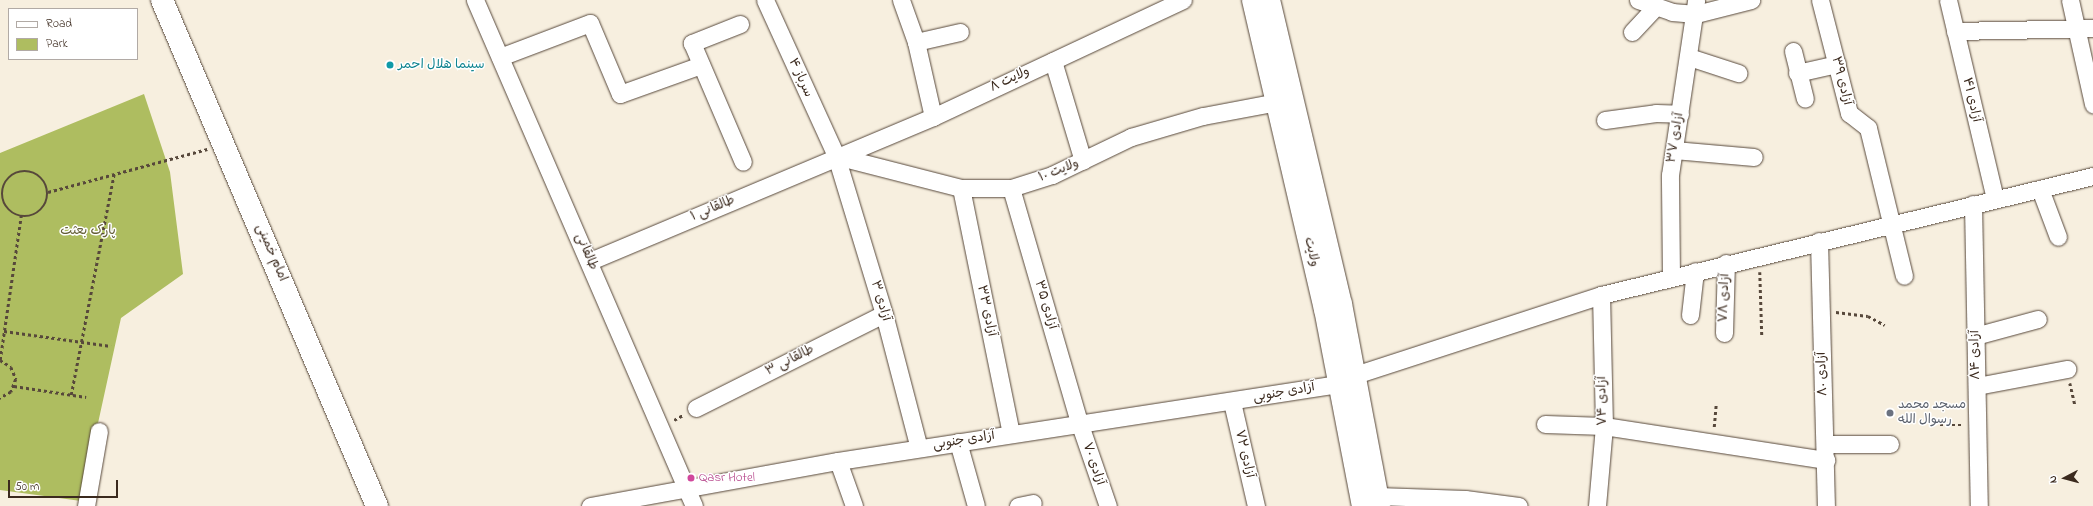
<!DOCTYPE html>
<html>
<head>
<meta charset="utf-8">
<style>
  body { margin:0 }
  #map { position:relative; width:2093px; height:506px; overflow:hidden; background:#f7efdf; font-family:"Indie Flower","Playpen Sans Arabic",sans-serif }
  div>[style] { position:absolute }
  .green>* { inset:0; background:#aebd60 }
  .path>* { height:2.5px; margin-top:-1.25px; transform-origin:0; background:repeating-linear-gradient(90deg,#57483b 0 3px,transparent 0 6px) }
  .path>.ring { margin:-1.25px; padding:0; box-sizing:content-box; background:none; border:2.5px solid #57483b; border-radius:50% }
  .roads { filter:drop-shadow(0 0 1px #57483b) drop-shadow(0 0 1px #57483b) }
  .minor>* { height:17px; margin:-8.5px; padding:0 8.5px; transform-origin:8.5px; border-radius:8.5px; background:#fff }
  .major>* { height:22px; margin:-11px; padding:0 11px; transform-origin:11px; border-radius:11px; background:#fff }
  .dots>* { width:11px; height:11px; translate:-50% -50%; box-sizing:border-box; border:2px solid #fff; border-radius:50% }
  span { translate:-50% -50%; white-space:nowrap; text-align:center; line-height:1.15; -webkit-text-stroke:3px #fff; paint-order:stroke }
  .culture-label { font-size:13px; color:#0d838f }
  .left { translate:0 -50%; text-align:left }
  .street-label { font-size:13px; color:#3b2a1e }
  .park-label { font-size:13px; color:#635d35 }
  .worship-label { font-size:13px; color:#5b616d }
  .hotel-label { font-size:13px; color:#b23c85 }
  .legend { position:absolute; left:8px; top:8px; width:130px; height:52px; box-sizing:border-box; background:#fff; border:1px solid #b1aaa5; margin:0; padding:5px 7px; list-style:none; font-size:12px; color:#3b2a1e }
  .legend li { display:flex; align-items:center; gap:8px; height:20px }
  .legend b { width:20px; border:1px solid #b1aaa5 }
  .north { position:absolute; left:2045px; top:458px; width:40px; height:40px; -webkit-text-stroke:3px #fff; paint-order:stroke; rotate:264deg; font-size:11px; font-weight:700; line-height:16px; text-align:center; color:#3b2a1e }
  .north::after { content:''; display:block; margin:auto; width:14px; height:18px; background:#3b2a1e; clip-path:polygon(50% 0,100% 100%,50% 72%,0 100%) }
  .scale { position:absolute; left:8px; top:480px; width:110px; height:18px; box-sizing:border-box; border:2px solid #3b2a1e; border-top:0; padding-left:5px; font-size:12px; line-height:14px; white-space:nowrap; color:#3b2a1e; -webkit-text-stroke:3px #fff; paint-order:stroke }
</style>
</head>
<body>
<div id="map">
  <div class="green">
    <div style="clip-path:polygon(144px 94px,170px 172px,183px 274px,121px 318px,81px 501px,0 490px,0 153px)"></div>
  </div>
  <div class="path">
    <div class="ring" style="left:2px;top:171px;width:43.5px;height:43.5px"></div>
    <div style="left:48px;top:192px;width:165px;rotate:-15.1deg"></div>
    <div style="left:1760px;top:272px;width:63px;rotate:88.2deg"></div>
    <div style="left:1836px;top:312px;width:32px;rotate:7deg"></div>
    <div style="left:1868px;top:316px;width:19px;rotate:28deg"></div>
    <div style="left:4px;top:331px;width:108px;rotate:8deg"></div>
    <div style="left:0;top:360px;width:146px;rotate:-81.7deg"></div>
    <div style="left:0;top:360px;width:13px;rotate:32deg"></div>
    <div style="left:11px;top:367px;width:13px;rotate:67deg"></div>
    <div style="left:16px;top:379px;width:14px;rotate:111deg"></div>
    <div style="left:11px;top:392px;width:13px;rotate:151deg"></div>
    <div style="left:2070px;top:383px;width:23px;rotate:77deg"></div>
    <div style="left:14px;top:386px;width:73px;rotate:8.7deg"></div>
    <div style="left:71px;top:395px;width:225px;rotate:-79deg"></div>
    <div style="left:674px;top:420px;width:10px;rotate:-29deg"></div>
    <div style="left:1940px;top:425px;width:23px"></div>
    <div style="left:1714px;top:427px;width:22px;rotate:-85deg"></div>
  </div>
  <div class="roads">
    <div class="minor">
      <div style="left:475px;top:0;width:551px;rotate:66.6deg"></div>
      <div style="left:765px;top:0;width:171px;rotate:65.5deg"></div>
      <div style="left:836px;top:156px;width:165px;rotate:73.1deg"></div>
      <div style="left:884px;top:314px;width:138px;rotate:75.4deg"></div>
      <div style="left:901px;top:0;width:45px;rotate:70.3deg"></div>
      <div style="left:916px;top:42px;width:77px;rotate:77.2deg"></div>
      <div style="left:1638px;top:0;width:36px;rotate:19deg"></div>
      <div style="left:1672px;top:12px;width:24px;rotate:5deg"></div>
      <div style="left:1696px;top:14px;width:57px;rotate:-14.3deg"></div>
      <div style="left:1820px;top:0;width:117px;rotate:75.6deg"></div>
      <div style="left:1849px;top:113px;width:24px;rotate:38deg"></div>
      <div style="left:1868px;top:128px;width:152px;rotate:76.3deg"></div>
      <div style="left:1948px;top:0;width:204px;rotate:76.7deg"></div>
      <div style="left:2070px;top:0;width:107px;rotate:77.5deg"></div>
      <div style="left:740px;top:24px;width:52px;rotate:158.4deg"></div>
      <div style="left:692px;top:43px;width:129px;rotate:66.8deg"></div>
      <div style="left:1955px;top:31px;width:138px;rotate:-1.2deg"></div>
      <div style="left:1632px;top:32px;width:35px;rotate:-47deg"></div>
      <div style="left:916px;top:42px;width:45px;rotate:-12.8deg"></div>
      <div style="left:1793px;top:51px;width:49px;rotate:76deg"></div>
      <div style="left:500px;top:57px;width:96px;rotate:-20.7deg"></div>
      <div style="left:590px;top:23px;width:77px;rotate:67.1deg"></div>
      <div style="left:620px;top:94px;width:86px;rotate:-19.7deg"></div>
      <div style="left:1689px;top:57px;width:52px;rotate:18.1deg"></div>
      <div style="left:1053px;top:61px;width:104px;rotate:73.3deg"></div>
      <div style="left:1797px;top:73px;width:41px;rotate:-12.7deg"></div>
      <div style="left:1605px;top:120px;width:51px;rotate:-7.8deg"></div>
      <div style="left:1656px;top:113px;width:24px;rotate:2deg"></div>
      <div style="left:1674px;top:150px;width:80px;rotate:5deg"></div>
      <div style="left:836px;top:156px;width:129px;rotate:14.4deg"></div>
      <div style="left:961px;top:188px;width:50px"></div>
      <div style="left:1011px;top:188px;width:43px;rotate:-17.6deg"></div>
      <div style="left:1052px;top:175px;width:88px;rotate:-25.7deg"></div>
      <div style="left:1131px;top:137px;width:75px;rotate:-16.3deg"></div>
      <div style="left:1203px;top:116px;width:75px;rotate:-10.7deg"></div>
      <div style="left:961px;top:188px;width:250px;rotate:78.5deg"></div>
      <div style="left:1011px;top:188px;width:244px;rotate:73.8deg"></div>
      <div style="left:1079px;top:422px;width:89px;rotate:71deg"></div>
      <div style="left:2040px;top:189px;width:51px;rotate:69.4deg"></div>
      <div style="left:1973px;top:204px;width:302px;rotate:88.9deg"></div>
      <div style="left:1819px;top:241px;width:265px;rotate:88.5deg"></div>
      <div style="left:590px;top:261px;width:372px;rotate:-22.8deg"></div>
      <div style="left:933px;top:117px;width:276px;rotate:-25.1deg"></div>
      <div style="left:1671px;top:277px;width:102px;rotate:-90.6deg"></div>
      <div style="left:1670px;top:175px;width:177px;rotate:-81.5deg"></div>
      <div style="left:1690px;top:315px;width:44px;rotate:-83.5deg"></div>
      <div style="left:1724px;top:333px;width:70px;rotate:-88.4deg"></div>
      <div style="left:1975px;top:336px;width:65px;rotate:-15.1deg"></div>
      <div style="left:1977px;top:386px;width:92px;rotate:-10.7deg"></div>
      <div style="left:1232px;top:402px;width:107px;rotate:77deg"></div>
      <div style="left:696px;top:408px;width:210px;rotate:-26.6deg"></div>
      <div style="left:1545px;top:424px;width:59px;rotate:1.9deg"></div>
      <div style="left:1604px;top:426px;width:225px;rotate:8.7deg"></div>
      <div style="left:958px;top:442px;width:66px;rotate:74.3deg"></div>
      <div style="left:1825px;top:444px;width:65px"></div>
      <div style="left:838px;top:461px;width:48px;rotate:70.4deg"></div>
      <div style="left:1377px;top:496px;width:88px;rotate:2deg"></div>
      <div style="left:1465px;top:499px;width:54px;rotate:7.4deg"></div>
      <div style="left:86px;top:506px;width:76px;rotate:-80.2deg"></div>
      <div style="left:590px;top:506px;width:252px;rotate:-10.3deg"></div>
      <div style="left:838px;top:461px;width:506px;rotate:-8.75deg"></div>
      <div style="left:1338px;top:384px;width:19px;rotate:-28deg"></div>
      <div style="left:1355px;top:375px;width:259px;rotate:-18deg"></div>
      <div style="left:1601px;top:295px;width:506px;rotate:-13.6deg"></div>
      <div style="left:1018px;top:506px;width:15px;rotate:-11deg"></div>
      <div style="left:1597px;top:506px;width:80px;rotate:-85deg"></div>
      <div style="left:1604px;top:426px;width:131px;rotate:-91.3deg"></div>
    </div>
    <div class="major">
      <div style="left:162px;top:0;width:550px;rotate:66.98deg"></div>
      <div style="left:1253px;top:0;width:317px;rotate:76.9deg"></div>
      <div style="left:1325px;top:309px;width:201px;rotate:79.1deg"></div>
      <div style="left:1269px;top:0;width:312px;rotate:76.7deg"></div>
      <div style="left:1341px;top:304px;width:206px;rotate:79.3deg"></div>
    </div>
  </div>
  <div class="dots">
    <div style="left:390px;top:65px;background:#0f9aa8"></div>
    <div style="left:1890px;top:413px;background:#6b7280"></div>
    <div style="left:691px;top:478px;background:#d1479c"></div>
  </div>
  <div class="culture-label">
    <span class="left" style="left:398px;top:65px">سینما هلال احمر</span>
  </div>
  <div class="street-label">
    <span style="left:800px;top:78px;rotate:66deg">سرباز ۴</span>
    <span style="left:1010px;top:80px;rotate:-25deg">ولایت ۸</span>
    <span style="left:1841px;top:81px;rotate:76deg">آزادی ۳۹</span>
    <span style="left:1971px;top:100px;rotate:77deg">آزادی ۴۱</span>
    <span style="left:1676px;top:138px;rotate:-81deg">آزادی ۳۷</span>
    <span style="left:1059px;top:171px;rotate:-22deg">ولایت ۱۰</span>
    <span style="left:713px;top:209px;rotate:-23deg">طالقانی ۱</span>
    <span style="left:586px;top:252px;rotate:67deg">طالقانی</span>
    <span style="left:1311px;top:252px;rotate:77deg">ولایت</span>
    <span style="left:271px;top:253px;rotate:67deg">امام خمینی</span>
    <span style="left:1725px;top:298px;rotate:-88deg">آزادی ۷۸</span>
    <span style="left:880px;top:301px;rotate:74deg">آزادی ۳</span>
    <span style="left:1045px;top:305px;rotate:74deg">آزادی ۳۵</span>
    <span style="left:986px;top:311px;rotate:78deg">آزادی ۳۳</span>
    <span style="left:1976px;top:355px;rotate:-91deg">آزادی ۸۴</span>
    <span style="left:790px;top:361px;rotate:-27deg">طالقانی ۳</span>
    <span style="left:1823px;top:374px;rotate:-92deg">آزادی ۸۰</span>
    <span style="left:1284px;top:393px;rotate:-10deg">آزادی جنوبی</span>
    <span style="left:1603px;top:401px;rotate:-91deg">آزادی ۷۴</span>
    <span style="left:964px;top:441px;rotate:-9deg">آزادی جنوبی</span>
    <span style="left:1244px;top:454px;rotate:77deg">آزادی ۷۲</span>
    <span style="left:1093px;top:464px;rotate:71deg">آزادی ۷۰</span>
  </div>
  <div class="park-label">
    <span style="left:88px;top:231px">پارک بعثت</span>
  </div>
  <div class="worship-label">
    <span class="left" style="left:1898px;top:413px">مسجد محمد<br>رسوال الله</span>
  </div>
  <div class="hotel-label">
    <span class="left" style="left:699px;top:478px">Qasr Hotel</span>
  </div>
  <ul class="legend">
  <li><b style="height:5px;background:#fff"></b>Road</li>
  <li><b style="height:11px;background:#aebd60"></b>Park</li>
  </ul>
  <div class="north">N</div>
  <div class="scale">50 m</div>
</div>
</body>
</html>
